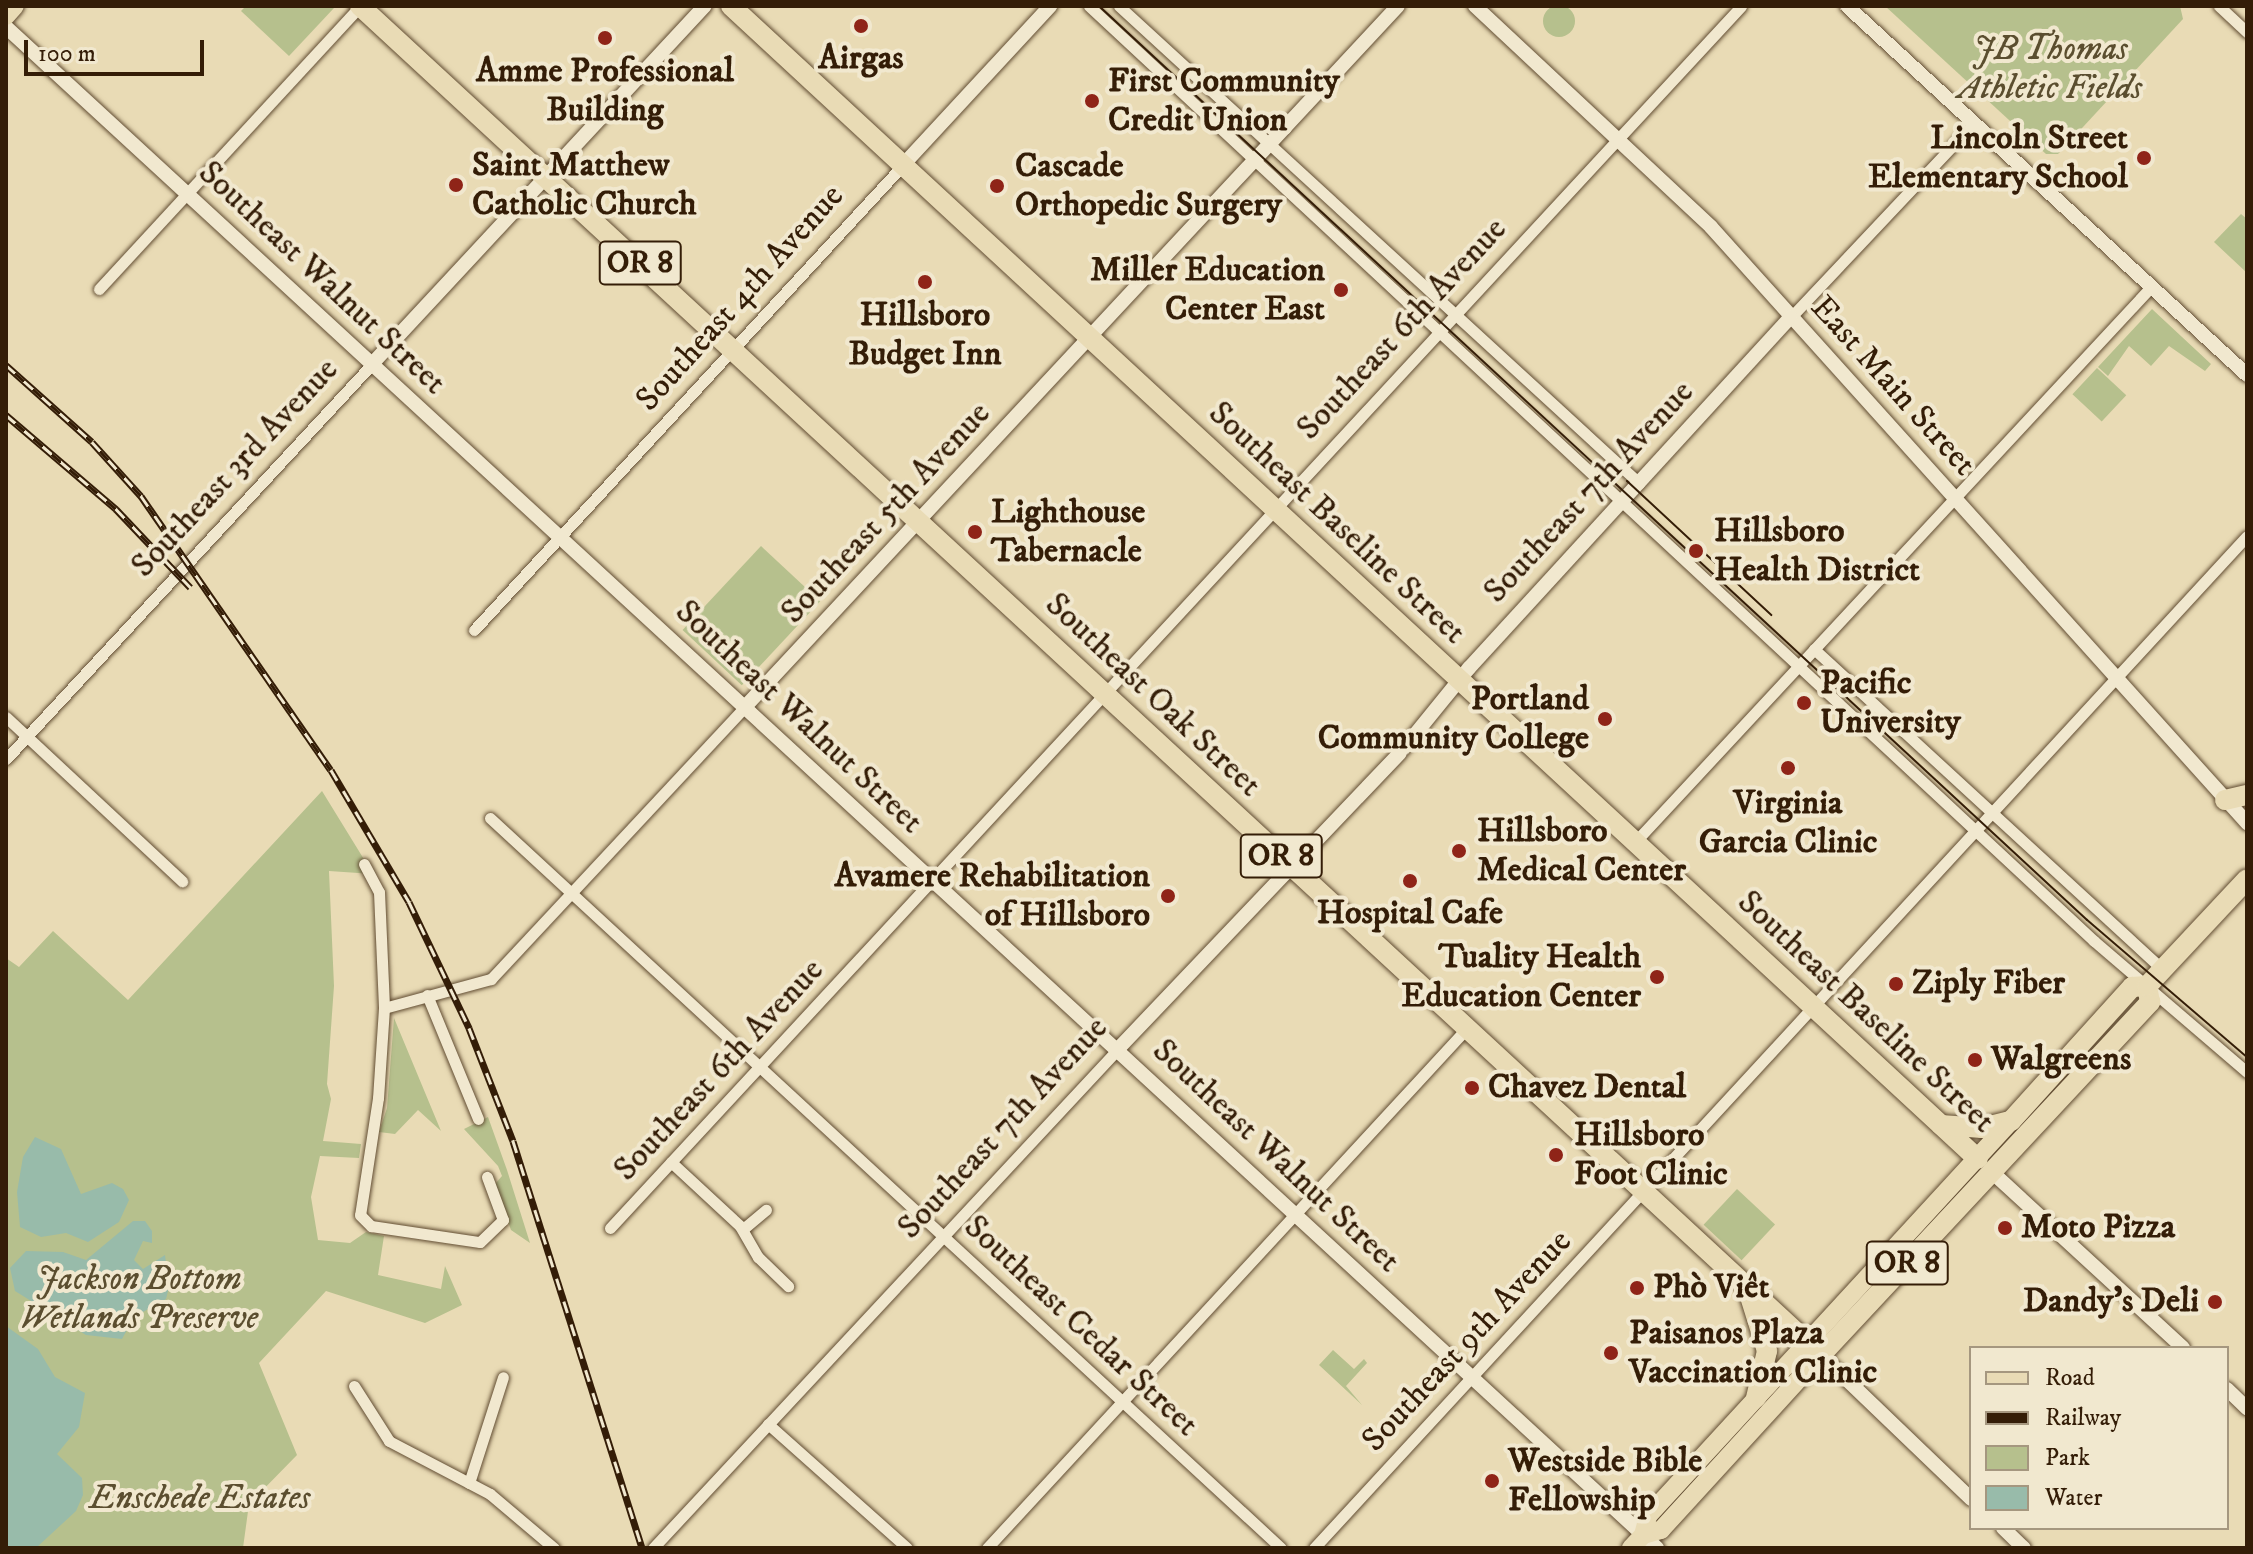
<!DOCTYPE html>
<html>
<head>
<meta charset="utf-8">
<style>
  body { margin:0 }
  #map { position:relative; width:2253px; height:1554px; overflow:hidden; background:#e9dbb5; font-family:"IM FELL DW Pica",serif }
  div>[style] { position:absolute }
  .green>* { inset:0; background:#b6c08d; transform-origin:0 0 }
  .round { border-radius:50% }
  .water>* { inset:0; background:#98bbaa }
  .roads { filter:drop-shadow(0 0 2px #614c32) drop-shadow(0 0 2px #614c32) }
  .minor>* { height:11px; margin:-5.5px; padding:0 5.5px; transform-origin:5.5px; border-radius:5.5px; background:#f1e8cf }
  .tertiary>* { height:14px; margin:-7px; padding:0 7px; transform-origin:7px; border-radius:7px; background:#f1e8cf }
  .primary>* { height:18px; margin:-9px; padding:0 9px; transform-origin:9px; border-radius:9px; background:#e9dbb5 }
  .trunk>* { height:20px; margin:-10px; padding:0 10px; transform-origin:10px; border-radius:10px; background:#e9dbb5 }
  .tram>* { height:2px; margin:-1px; padding:0 1px; transform-origin:1px; border-radius:1px; background:#341d07 }
  .rail>* { height:7px; margin-top:-3.5px; transform-origin:0; background:repeating-linear-gradient(90deg,#f1e8cf 0 12px,#341d07 0 24px); box-sizing:border-box; border-block:2px solid #341d07 }
  .dots>* { width:22px; height:22px; translate:-50% -50%; box-sizing:border-box; border:4px solid #f1e8cf; border-radius:50% }
  span { translate:-50% -50%; white-space:nowrap; text-align:center; line-height:1.15; -webkit-text-stroke:8px #f1e8cf; paint-order:stroke }
  .shield-label span { padding:2px 6px; background:#f1e8cf; border:2px solid; border-radius:6px; -webkit-text-stroke-width:0 }
  .shield-label { font-size:32px; color:#341d07; font-weight:700 }
  .park-label { font-size:34px; color:#5b4e2f; font-style:italic }
  .poi-label { font-size:34px; color:#341d07; font-weight:700 }
  .left { translate:0 -50%; text-align:left }
  .right { translate:-100% -50%; text-align:right }
  .street-label { font-size:34px; color:#341d07 }
  .frame { position:absolute; inset:0; border:8px solid #341d07; pointer-events:none }
  .legend { position:absolute; left:1969px; top:1346px; width:260px; height:184px; box-sizing:border-box; background:#f1e8cf; border:2px solid #a5977f; margin:0; padding:10px 14px; list-style:none; font-size:24px; color:#341d07 }
  .legend li { display:flex; align-items:center; gap:16px; height:40px }
  .legend b { width:40px; border:2px solid #a5977f }
  .scale { position:absolute; left:24px; top:40px; width:180px; height:36px; box-sizing:border-box; border:4px solid #341d07; border-top:0; padding-left:10px; font-size:24px; line-height:28px; white-space:nowrap; color:#341d07; -webkit-text-stroke:6px #f1e8cf; paint-order:stroke }
</style>
</head>
<body>
<div id="map">
  <div class="green">
    <div class="round" style="left:1543px;top:5px;width:32px;height:32px"></div>
    <div style="clip-path:polygon(246px 6px,332px 6px,334px 8px,289px 56px,241px 11px)"></div>
    <div style="clip-path:polygon(1885px 6px,2180px 6px,2183px 19px,2058px 154px,2046px 154px)"></div>
    <div style="clip-path:polygon(2241px 214px,2247px 219px,2247px 273px,2214px 242px)"></div>
    <div style="clip-path:polygon(2152px 309px,2211px 364px,2205px 371px,2169px 346px,2151px 366px,2129px 346px,2108px 376px,2098px 367px)"></div>
    <div style="left:2097px;top:368px;width:40px;height:36px;rotate:43deg"></div>
    <div style="left:761px;top:546px;width:81px;height:115px;rotate:43deg"></div>
    <div style="clip-path:polygon(322px 791px,373px 874px,329px 871px,334px 986px,327px 1084px,331px 1099px,323px 1141px,361px 1144px,359px 1158px,320px 1156px,311px 1197px,318px 1240px,350px 1243px,366px 1232px,384px 1236px,378px 1275px,441px 1289px,445px 1266px,462px 1305px,425px 1323px,326px 1291px,259px 1363px,297px 1455px,249px 1504px,243px 1548px,6px 1548px,6px 958px,19px 967px,53px 931px,128px 1000px)"></div>
    <div style="clip-path:polygon(394px 1018px,441px 1131px,418px 1110px,395px 1134px,379px 1132px,387px 1108px)"></div>
    <div style="clip-path:polygon(488px 1117px,507px 1170px,530px 1243px,511px 1230px,495px 1184px,502px 1176px,498px 1166px,464px 1129px)"></div>
    <div style="left:1737px;top:1189px;width:52px;height:49px;rotate:43deg"></div>
    <div style="clip-path:polygon(1333px 1350px,1354px 1369px,1364px 1359px,1367px 1363px,1346px 1386px,1362px 1405px,1319px 1365px)"></div>
  </div>
  <div class="water">
    <div style="clip-path:polygon(35px 1137px,61px 1149px,81px 1194px,112px 1183px,123px 1189px,129px 1200px,119px 1222px,88px 1242px,66px 1233px,41px 1237px,20px 1227px,17px 1192px,23px 1157px)"></div>
    <div style="clip-path:polygon(133px 1221px,145px 1221px,152px 1231px,152px 1243px,143px 1241px,134px 1260px,143px 1269px,165px 1255px,169px 1287px,166px 1299px,134px 1317px,122px 1339px,86px 1335px,15px 1291px,10px 1268px,26px 1251px,63px 1252px,86px 1260px)"></div>
    <div style="clip-path:polygon(6px 1326px,38px 1349px,55px 1377px,85px 1393px,79px 1427px,57px 1454px,82px 1478px,83px 1495px,76px 1511px,36px 1548px,6px 1548px)"></div>
  </div>
  <div class="roads">
    <div class="minor">
      <div style="left:1089px;top:6px;width:1373px;rotate:42.93deg"></div>
      <div style="left:2094px;top:941px;width:201px;rotate:40.6deg"></div>
      <div style="left:1119px;top:6px;width:706px;rotate:42.53deg"></div>
      <div style="left:2219px;top:6px;width:38px;rotate:43deg"></div>
      <div style="left:99px;top:289px;width:385px;rotate:-47.3deg"></div>
      <div style="left:1791px;top:317px;width:267px;rotate:-46.7deg"></div>
      <div style="left:474px;top:630px;width:633px;rotate:-47.31deg"></div>
      <div style="left:1814px;top:649px;width:473px;rotate:42.6deg"></div>
      <div style="left:6px;top:717px;width:241px;rotate:43deg"></div>
      <div style="left:6px;top:759px;width:538px;rotate:-47.18deg"></div>
      <div style="left:490px;top:818px;width:1076px;rotate:42.7deg"></div>
      <div style="left:1635px;top:842px;width:758px;rotate:-47.09deg"></div>
      <div style="left:364px;top:864px;width:32px;rotate:62deg"></div>
      <div style="left:379px;top:892px;width:116px;rotate:87.5deg"></div>
      <div style="left:384px;top:1008px;width:90px;rotate:93.8deg"></div>
      <div style="left:378px;top:1098px;width:118px;rotate:98.7deg"></div>
      <div style="left:360px;top:1215px;width:16px;rotate:45deg"></div>
      <div style="left:371px;top:1226px;width:110px;rotate:8.4deg"></div>
      <div style="left:480px;top:1242px;width:32px;rotate:-44deg"></div>
      <div style="left:503px;top:1220px;width:46px;rotate:-110.4deg"></div>
      <div style="left:427px;top:995px;width:134px;rotate:67.6deg"></div>
      <div style="left:384px;top:1008px;width:111px;rotate:-15.2deg"></div>
      <div style="left:491px;top:979px;width:371px;rotate:-47deg"></div>
      <div style="left:671px;top:1162px;width:94px;rotate:42.8deg"></div>
      <div style="left:740px;top:1226px;width:36px;rotate:60deg"></div>
      <div style="left:758px;top:1257px;width:42px;rotate:44deg"></div>
      <div style="left:610px;top:1228px;width:1665px;rotate:-47.21deg"></div>
      <div style="left:743px;top:1229px;width:30px;rotate:-40deg"></div>
      <div style="left:354px;top:1386px;width:65px;rotate:57.5deg"></div>
      <div style="left:389px;top:1441px;width:114px;rotate:27.7deg"></div>
      <div style="left:490px;top:1494px;width:84px;rotate:40.2deg"></div>
      <div style="left:768px;top:1424px;width:186px;rotate:41.7deg"></div>
      <div style="left:469px;top:1483px;width:111px;rotate:-72.2deg"></div>
      <div style="left:653px;top:1548px;width:681px;rotate:-47.02deg"></div>
      <div style="left:987px;top:1548px;width:708px;rotate:-47.29deg"></div>
      <div style="left:1314px;top:1548px;width:1376px;rotate:-47.33deg"></div>
    </div>
    <div class="tertiary">
      <div style="left:1475px;top:6px;width:323px;rotate:43.1deg"></div>
      <div style="left:1711px;top:227px;width:802px;rotate:48.03deg"></div>
      <div style="left:1847px;top:6px;width:544px;rotate:42.69deg"></div>
      <div style="left:6px;top:27px;width:2245px;rotate:42.65deg"></div>
      <div style="left:903px;top:165px;width:217px;rotate:-47.2deg"></div>
      <div style="left:372px;top:364px;width:489px;rotate:-47.1deg"></div>
      <div style="left:744px;top:708px;width:959px;rotate:-47.03deg"></div>
      <div style="left:1404px;top:748px;width:103px;rotate:-50.9deg"></div>
      <div style="left:1469px;top:668px;width:476px;rotate:-47.5deg"></div>
      <div style="left:1117px;top:1050px;width:410px;rotate:-46.4deg"></div>
      <div style="left:1993px;top:1173px;width:258px;rotate:42.6deg"></div>
      <div style="left:1821px;top:1355px;width:208px;rotate:43.8deg"></div>
      <div style="left:2227px;top:1389px;width:28px;rotate:44deg"></div>
      <div style="left:2003px;top:1528px;width:29px;rotate:44deg"></div>
    </div>
    <div class="primary">
      <div style="left:6px;top:16px;width:13px;rotate:-48deg"></div>
      <div style="left:1643px;top:1535px;width:19px;rotate:-16deg"></div>
      <div style="left:1661px;top:1530px;width:237px;rotate:-47.6deg"></div>
      <div style="left:1631px;top:1548px;width:18px;rotate:-47deg"></div>
      <div style="left:1643px;top:1535px;width:20px;rotate:-75deg"></div>
      <div style="left:1648px;top:1516px;width:536px;rotate:-47.42deg"></div>
    </div>
    <div class="trunk">
      <div style="left:360px;top:6px;width:1989px;rotate:42.72deg"></div>
      <div style="left:1821px;top:1355px;width:483px;rotate:-47deg"></div>
      <div style="left:2150px;top:1002px;width:16px;rotate:-101deg"></div>
      <div style="left:731px;top:6px;width:1698px;rotate:42.76deg"></div>
      <div style="left:2225px;top:800px;width:23px;rotate:-13deg"></div>
      <div style="left:1941px;top:1125px;width:41px;rotate:4.2deg"></div>
      <div style="left:1982px;top:1128px;width:30px;rotate:-14deg"></div>
      <div style="left:2011px;top:1121px;width:181px;rotate:-47.9deg"></div>
      <div style="left:2132px;top:987px;width:15px;rotate:-4deg"></div>
      <div style="left:2147px;top:986px;width:146px;rotate:-46.9deg"></div>
      <div style="left:1748px;top:1290px;width:64px;rotate:72.7deg"></div>
      <div style="left:1767px;top:1351px;width:48px;rotate:103.2deg"></div>
    </div>
  </div>
  <div class="tram">
    <div style="left:1099px;top:6px;width:1346px;rotate:42.77deg"></div>
    <div style="left:2087px;top:920px;width:211px;rotate:40.6deg"></div>
    <div style="left:1627px;top:481px;width:197px;rotate:42.9deg"></div>
  </div>
  <div class="rail">
    <div style="left:6px;top:365px;width:115px;rotate:41.8deg"></div>
    <div style="left:92px;top:442px;width:73px;rotate:47.8deg"></div>
    <div style="left:141px;top:496px;width:333px;rotate:55.3deg"></div>
    <div style="left:331px;top:770px;width:153px;rotate:59.4deg"></div>
    <div style="left:409px;top:902px;width:140px;rotate:64.5deg"></div>
    <div style="left:469px;top:1028px;width:121px;rotate:68.7deg"></div>
    <div style="left:513px;top:1141px;width:427px;rotate:72.4deg"></div>
    <div style="left:6px;top:415px;width:145px;rotate:40.5deg"></div>
    <div style="left:116px;top:509px;width:108px;rotate:46.5deg"></div>
  </div>
  <div class="dots">
    <div style="left:861px;top:26px;background:#8f2418"></div>
    <div style="left:605px;top:38px;background:#8f2418"></div>
    <div style="left:1092px;top:101px;background:#8f2418"></div>
    <div style="left:2144px;top:158px;background:#8f2418"></div>
    <div style="left:456px;top:185px;background:#8f2418"></div>
    <div style="left:997px;top:186px;background:#8f2418"></div>
    <div style="left:925px;top:282px;background:#8f2418"></div>
    <div style="left:1341px;top:290px;background:#8f2418"></div>
    <div style="left:975px;top:532px;background:#8f2418"></div>
    <div style="left:1696px;top:551px;background:#8f2418"></div>
    <div style="left:1804px;top:703px;background:#8f2418"></div>
    <div style="left:1605px;top:719px;background:#8f2418"></div>
    <div style="left:1788px;top:768px;background:#8f2418"></div>
    <div style="left:1459px;top:851px;background:#8f2418"></div>
    <div style="left:1410px;top:881px;background:#8f2418"></div>
    <div style="left:1168px;top:896px;background:#8f2418"></div>
    <div style="left:1657px;top:977px;background:#8f2418"></div>
    <div style="left:1896px;top:984px;background:#8f2418"></div>
    <div style="left:1975px;top:1060px;background:#8f2418"></div>
    <div style="left:1472px;top:1088px;background:#8f2418"></div>
    <div style="left:1556px;top:1155px;background:#8f2418"></div>
    <div style="left:2005px;top:1228px;background:#8f2418"></div>
    <div style="left:1637px;top:1288px;background:#8f2418"></div>
    <div style="left:2215px;top:1302px;background:#8f2418"></div>
    <div style="left:1611px;top:1353px;background:#8f2418"></div>
    <div style="left:1492px;top:1481px;background:#8f2418"></div>
  </div>
  <div class="shield-label">
    <span style="left:640px;top:263px">OR 8</span>
    <span style="left:1281px;top:856px">OR 8</span>
    <span style="left:1907px;top:1263px">OR 8</span>
  </div>
  <div class="park-label">
    <span style="left:2050px;top:69px">JB Thomas<br>Athletic Fields</span>
    <span style="left:139px;top:1299px">Jackson Bottom<br>Wetlands Preserve</span>
    <span style="left:200px;top:1499px">Enschede Estates</span>
  </div>
  <div class="poi-label">
    <span style="left:861px;top:59px">Airgas</span>
    <span style="left:605px;top:91px">Amme Professional<br>Building</span>
    <span class="left" style="left:1108px;top:101px">First Community<br>Credit Union</span>
    <span class="right" style="left:2128px;top:158px">Lincoln Street<br>Elementary School</span>
    <span class="left" style="left:472px;top:185px">Saint Matthew<br>Catholic Church</span>
    <span class="left" style="left:1015px;top:186px">Cascade<br>Orthopedic Surgery</span>
    <span class="right" style="left:1325px;top:290px">Miller Education<br>Center East</span>
    <span style="left:925px;top:335px">Hillsboro<br>Budget Inn</span>
    <span class="left" style="left:991px;top:532px">Lighthouse<br>Tabernacle</span>
    <span class="left" style="left:1714px;top:551px">Hillsboro<br>Health District</span>
    <span class="left" style="left:1820px;top:703px">Pacific<br>University</span>
    <span class="right" style="left:1589px;top:719px">Portland<br>Community College</span>
    <span style="left:1788px;top:823px">Virginia<br>Garcia Clinic</span>
    <span class="left" style="left:1477px;top:851px">Hillsboro<br>Medical Center</span>
    <span class="right" style="left:1150px;top:896px">Avamere Rehabilitation<br>of Hillsboro</span>
    <span style="left:1410px;top:914px">Hospital Cafe</span>
    <span class="right" style="left:1641px;top:977px">Tuality Health<br>Education Center</span>
    <span class="left" style="left:1912px;top:984px">Ziply Fiber</span>
    <span class="left" style="left:1991px;top:1060px">Walgreens</span>
    <span class="left" style="left:1488px;top:1088px">Chavez Dental</span>
    <span class="left" style="left:1574px;top:1155px">Hillsboro<br>Foot Clinic</span>
    <span class="left" style="left:2021px;top:1228px">Moto Pizza</span>
    <span class="left" style="left:1653px;top:1288px">Phò Viêt</span>
    <span class="right" style="left:2199px;top:1302px">Dandy's Deli</span>
    <span class="left" style="left:1629px;top:1353px">Paisanos Plaza<br>Vaccination Clinic</span>
    <span class="left" style="left:1508px;top:1481px">Westside Bible<br>Fellowship</span>
  </div>
  <div class="street-label">
    <span style="left:322px;top:278px;rotate:43deg">Southeast Walnut Street</span>
    <span style="left:740px;top:298px;rotate:-48deg">Southeast 4th Avenue</span>
    <span style="left:1402px;top:329px;rotate:-47deg">Southeast 6th Avenue</span>
    <span style="left:1893px;top:386px;rotate:48deg">East Main Street</span>
    <span style="left:235px;top:468px;rotate:-47deg">Southeast 3rd Avenue</span>
    <span style="left:1589px;top:492px;rotate:-47deg">Southeast 7th Avenue</span>
    <span style="left:886px;top:513px;rotate:-47deg">Southeast 5th Avenue</span>
    <span style="left:1337px;top:523px;rotate:43deg">Southeast Baseline Street</span>
    <span style="left:1153px;top:695px;rotate:43deg">Southeast Oak Street</span>
    <span style="left:799px;top:717px;rotate:43deg">Southeast Walnut Street</span>
    <span style="left:1866px;top:1012px;rotate:43deg">Southeast Baseline Street</span>
    <span style="left:719px;top:1070px;rotate:-47deg">Southeast 6th Avenue</span>
    <span style="left:1003px;top:1128px;rotate:-47deg">Southeast 7th Avenue</span>
    <span style="left:1276px;top:1156px;rotate:43deg">Southeast Walnut Street</span>
    <span style="left:1081px;top:1326px;rotate:43deg">Southeast Cedar Street</span>
    <span style="left:1467px;top:1341px;rotate:-47deg">Southeast 9th Avenue</span>
  </div>
  <div class="frame"></div>
  <ul class="legend">
  <li><b style="height:10px;background:#e9dbb5"></b>Road</li>
  <li><b style="height:10px;background:#341d07"></b>Railway</li>
  <li><b style="height:22px;background:#b6c08d"></b>Park</li>
  <li><b style="height:22px;background:#98bbaa"></b>Water</li>
  </ul>
  <div class="scale">100 m</div>
</div>
</body>
</html>
